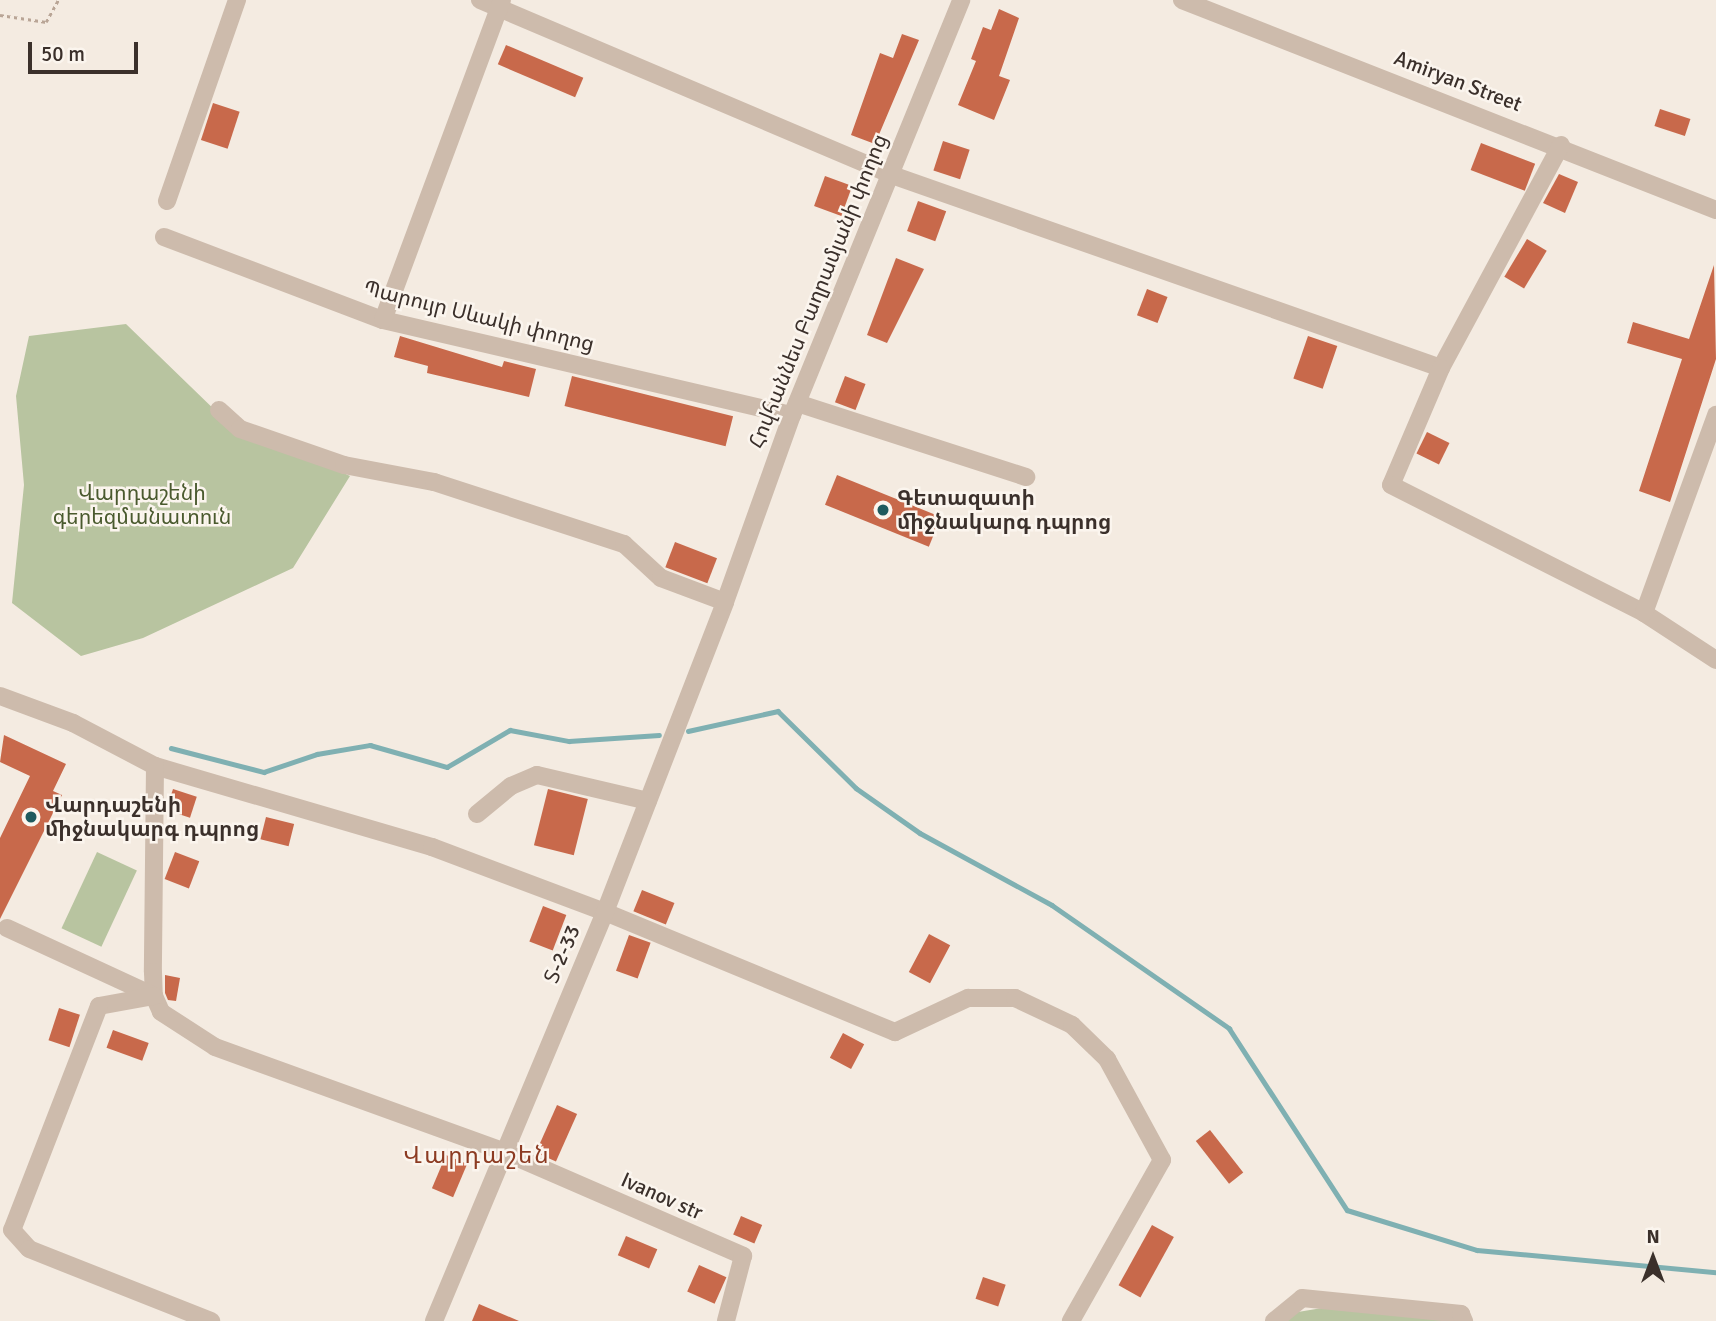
<!DOCTYPE html>
<html>
<head>
<meta charset="utf-8">
<style>
  body { margin:0 }
  #map { position:relative; width:1716px; height:1321px; overflow:hidden; background:#f4ebe1; font-family:Signika,"Noto Sans Armenian",sans-serif }
  div>[style] { position:absolute }
  .green>* { inset:0; background:#b8c4a0; transform-origin:0 0 }
  .stream>* { height:4.5px; margin:-2.25px; padding:0 2.25px; transform-origin:2.25px; border-radius:2.25px; background:#7fb0b2 }
  .building>* { inset:0; background:#c8694b; transform-origin:0 0 }
  .path>* { height:2.5px; margin-top:-1.25px; transform-origin:0; background:repeating-linear-gradient(90deg,#b9a596 0 3.5px,transparent 0 7px) }
  .minor>* { height:18px; margin:-9px; padding:0 9px; transform-origin:9px; border-radius:9px; background:#cdbbac }
  .dots>* { width:19px; height:19px; translate:-50% -50%; box-sizing:border-box; border:4px solid #fbf5ee; border-radius:50% }
  span { translate:-50% -50%; white-space:nowrap; text-align:center; line-height:1.15; -webkit-text-stroke:5px #fbf5ee; paint-order:stroke }
  .street-label { font-size:21px; color:#3b302b }
  .park-label { font-size:21px; color:#4a5a2e }
  .poi-label { font-size:21px; color:#3b302b; font-weight:700 }
  .left { translate:0 -50%; text-align:left }
  .quarter-label { font-size:24px; color:#8c3b22; letter-spacing:2px }
  .north { position:absolute; left:1618px; top:1223px; width:70px; height:70px; -webkit-text-stroke:5px #fbf5ee; paint-order:stroke; rotate:0deg; font-size:19px; font-weight:700; line-height:28px; text-align:center; color:#3b302b }
  .north::after { content:''; display:block; margin:auto; width:24px; height:32px; background:#3b302b; clip-path:polygon(50% 0,100% 100%,50% 72%,0 100%) }
  .scale { position:absolute; left:28px; top:42px; width:110px; height:32px; box-sizing:border-box; border:4px solid #3b302b; border-top:0; padding-left:9px; font-size:21px; line-height:24px; white-space:nowrap; color:#3b302b; -webkit-text-stroke:5px #fbf5ee; paint-order:stroke }
</style>
</head>
<body>
<div id="map">
  <div class="green">
    <div style="clip-path:polygon(126px 324px,222px 417px,350px 476px,293px 568px,143px 638px,81px 656px,12px 603px,24px 485px,16px 396px,29px 336px)"></div>
    <div style="left:97px;top:852px;width:44px;height:84px;rotate:25deg"></div>
    <div style="clip-path:polygon(1334px 1306px,1458px 1321px,1281px 1321px,1292px 1313px)"></div>
  </div>
  <div class="stream">
    <div style="left:688px;top:731px;width:92px;rotate:-12.5deg"></div>
    <div style="left:778px;top:711px;width:110px;rotate:44.6deg"></div>
    <div style="left:856px;top:788px;width:78px;rotate:35.1deg"></div>
    <div style="left:920px;top:833px;width:150px;rotate:28.6deg"></div>
    <div style="left:1052px;top:905px;width:216px;rotate:34.8deg"></div>
    <div style="left:1229px;top:1028px;width:217px;rotate:57deg"></div>
    <div style="left:1347px;top:1210px;width:136px;rotate:17.1deg"></div>
    <div style="left:1477px;top:1250px;width:240px;rotate:5.3deg"></div>
    <div style="left:171px;top:748px;width:96px;rotate:14.5deg"></div>
    <div style="left:264px;top:772px;width:56px;rotate:-18.8deg"></div>
    <div style="left:317px;top:754px;width:54px;rotate:-9.6deg"></div>
    <div style="left:370px;top:745px;width:80px;rotate:15.9deg"></div>
    <div style="left:447px;top:767px;width:73px;rotate:-30.4deg"></div>
    <div style="left:510px;top:730px;width:60px;rotate:10.6deg"></div>
    <div style="left:569px;top:741px;width:90px;rotate:-3.8deg"></div>
  </div>
  <div class="building">
    <div style="clip-path:polygon(999px 9px,1019px 18px,999px 76px,1010px 80px,994px 120px,958px 105px,976px 61px,971px 59px,983px 27px,991px 30px)"></div>
    <div style="clip-path:polygon(902px 34px,919px 40px,875px 144px,851px 135px,880px 53px,893px 58px)"></div>
    <div style="left:506px;top:45px;width:84px;height:21px;rotate:23deg"></div>
    <div style="left:213px;top:103px;width:28px;height:39px;rotate:18deg"></div>
    <div style="left:1660px;top:109px;width:32px;height:18px;rotate:18deg"></div>
    <div style="left:943px;top:141px;width:28px;height:31px;rotate:18deg"></div>
    <div style="left:1481px;top:143px;width:58px;height:29px;rotate:21deg"></div>
    <div style="clip-path:polygon(1559px 174px,1578px 182px,1565px 213px,1543px 203px)"></div>
    <div style="left:825px;top:176px;width:29px;height:32px;rotate:20deg"></div>
    <div style="left:918px;top:201px;width:30px;height:32px;rotate:20deg"></div>
    <div style="left:1527px;top:239px;width:23px;height:44px;rotate:31deg"></div>
    <div style="clip-path:polygon(896px 258px,924px 269px,887px 343px,867px 335px)"></div>
    <div style="clip-path:polygon(1714px 265px,1716px 359px,1670px 502px,1639px 491px,1682px 359px,1627px 343px,1633px 322px,1689px 339px)"></div>
    <div style="left:1147px;top:289px;width:22px;height:28px;rotate:21deg"></div>
    <div style="clip-path:polygon(400px 336px,502px 367px,504px 361px,536px 369px,529px 397px,427px 373px,428px 366px,394px 357px)"></div>
    <div style="left:1308px;top:336px;width:31px;height:45px;rotate:19deg"></div>
    <div style="left:572px;top:376px;width:166px;height:31px;rotate:14deg"></div>
    <div style="left:845px;top:376px;width:22px;height:28px;rotate:21deg"></div>
    <div style="left:1427px;top:432px;width:25px;height:24px;rotate:26deg"></div>
    <div style="left:837px;top:475px;width:112px;height:32px;rotate:22deg"></div>
    <div style="left:675px;top:542px;width:45px;height:27px;rotate:21deg"></div>
    <div style="clip-path:polygon(4px 735px,66px 764px,53px 791px,62px 795px,0 919px,0 838px,30px 776px,0 762px)"></div>
    <div style="left:173px;top:789px;width:25px;height:22px;rotate:18deg"></div>
    <div style="left:548px;top:789px;width:41px;height:58px;rotate:14deg"></div>
    <div style="left:266px;top:817px;width:29px;height:23px;rotate:14deg"></div>
    <div style="left:175px;top:852px;width:26px;height:29px;rotate:21deg"></div>
    <div style="left:642px;top:890px;width:35px;height:23px;rotate:22deg"></div>
    <div style="left:543px;top:906px;width:25px;height:38px;rotate:21deg"></div>
    <div style="left:929px;top:934px;width:24px;height:43px;rotate:28deg"></div>
    <div style="left:629px;top:935px;width:23px;height:38px;rotate:20deg"></div>
    <div style="clip-path:polygon(165px 975px,180px 978px,176px 1001px,168px 1000px,165px 993px)"></div>
    <div style="left:59px;top:1008px;width:22px;height:34px;rotate:18deg"></div>
    <div style="left:113px;top:1030px;width:38px;height:19px;rotate:20deg"></div>
    <div style="left:843px;top:1033px;width:24px;height:28px;rotate:28deg"></div>
    <div style="left:557px;top:1105px;width:22px;height:52px;rotate:24deg"></div>
    <div style="left:1210px;top:1130px;width:54px;height:18px;rotate:52deg"></div>
    <div style="left:446px;top:1155px;width:23px;height:36px;rotate:23deg"></div>
    <div style="left:741px;top:1216px;width:23px;height:20px;rotate:23deg"></div>
    <div style="left:1152px;top:1225px;width:25px;height:69px;rotate:29deg"></div>
    <div style="left:626px;top:1236px;width:34px;height:21px;rotate:23deg"></div>
    <div style="left:699px;top:1265px;width:30px;height:29px;rotate:24deg"></div>
    <div style="left:983px;top:1277px;width:24px;height:23px;rotate:19deg"></div>
    <div style="clip-path:polygon(479px 1304px,519px 1321px,472px 1321px)"></div>
  </div>
  <div class="path">
    <div style="left:0;top:15px;width:47px;rotate:8.7deg"></div>
    <div style="left:46px;top:22px;width:25px;rotate:-61deg"></div>
  </div>
  <div class="minor">
    <div style="left:480px;top:0;width:444px;rotate:23deg"></div>
    <div style="left:889px;top:174px;width:585px;rotate:19.36deg"></div>
    <div style="left:1182px;top:0;width:574px;rotate:21.47deg"></div>
    <div style="left:1561px;top:145px;width:253px;rotate:118.3deg"></div>
    <div style="left:1441px;top:368px;width:127px;rotate:113.1deg"></div>
    <div style="left:1391px;top:485px;width:284px;rotate:26.8deg"></div>
    <div style="left:1644px;top:613px;width:86px;rotate:33.1deg"></div>
    <div style="left:167px;top:201px;width:213px;rotate:-70.8deg"></div>
    <div style="left:164px;top:237px;width:234px;rotate:20.8deg"></div>
    <div style="left:383px;top:320px;width:420px;rotate:13.1deg"></div>
    <div style="left:383px;top:320px;width:341px;rotate:-69.6deg"></div>
    <div style="left:797px;top:403px;width:241px;rotate:17.9deg"></div>
    <div style="left:219px;top:410px;width:28px;rotate:42deg"></div>
    <div style="left:240px;top:429px;width:110px;rotate:19.1deg"></div>
    <div style="left:344px;top:465px;width:92px;rotate:10.7deg"></div>
    <div style="left:434px;top:482px;width:200px;rotate:18.1deg"></div>
    <div style="left:624px;top:544px;width:50px;rotate:42.6deg"></div>
    <div style="left:661px;top:578px;width:68px;rotate:20.6deg"></div>
    <div style="left:1644px;top:613px;width:211px;rotate:-70deg"></div>
    <div style="left:0;top:696px;width:78px;rotate:20.3deg"></div>
    <div style="left:73px;top:723px;width:93px;rotate:27.7deg"></div>
    <div style="left:155px;top:766px;width:289px;rotate:16.3deg"></div>
    <div style="left:432px;top:847px;width:185px;rotate:20.6deg"></div>
    <div style="left:605px;top:912px;width:314px;rotate:22.5deg"></div>
    <div style="left:895px;top:1032px;width:81px;rotate:-25deg"></div>
    <div style="left:968px;top:998px;width:47px"></div>
    <div style="left:1015px;top:998px;width:63px;rotate:25.3deg"></div>
    <div style="left:1072px;top:1025px;width:49px;rotate:44.2deg"></div>
    <div style="left:1107px;top:1059px;width:115px;rotate:61.4deg"></div>
    <div style="left:1162px;top:1160px;width:185px;rotate:119.5deg"></div>
    <div style="left:155px;top:766px;width:206px;rotate:90.6deg"></div>
    <div style="left:153px;top:972px;width:24px;rotate:88deg"></div>
    <div style="left:154px;top:996px;width:17px;rotate:66deg"></div>
    <div style="left:161px;top:1012px;width:64px;rotate:32.9deg"></div>
    <div style="left:215px;top:1047px;width:305px;rotate:19.9deg"></div>
    <div style="left:502px;top:1151px;width:263px;rotate:23.5deg"></div>
    <div style="left:743px;top:1256px;width:67px;rotate:104.7deg"></div>
    <div style="left:477px;top:814px;width:44px;rotate:-39.5deg"></div>
    <div style="left:511px;top:786px;width:28px;rotate:-23deg"></div>
    <div style="left:537px;top:775px;width:114px;rotate:13.2deg"></div>
    <div style="left:7px;top:928px;width:162px;rotate:24.8deg"></div>
    <div style="left:154px;top:996px;width:56px;rotate:169.7deg"></div>
    <div style="left:99px;top:1006px;width:240px;rotate:111.2deg"></div>
    <div style="left:12px;top:1230px;width:25px;rotate:48deg"></div>
    <div style="left:29px;top:1249px;width:196px;rotate:21.6deg"></div>
    <div style="left:434px;top:1321px;width:443px;rotate:-67.3deg"></div>
    <div style="left:605px;top:912px;width:332px;rotate:-68.8deg"></div>
    <div style="left:725px;top:602px;width:199px;rotate:-70.3deg"></div>
    <div style="left:792px;top:415px;width:448px;rotate:-67.8deg"></div>
    <div style="left:1274px;top:1321px;width:36px;rotate:-39deg"></div>
    <div style="left:1302px;top:1298px;width:160px;rotate:5.7deg"></div>
    <div style="left:1461px;top:1314px;width:8px;rotate:67deg"></div>
  </div>
  <div class="dots">
    <div style="left:883px;top:510px;background:#1f5a5e"></div>
    <div style="left:31px;top:817px;background:#1f5a5e"></div>
  </div>
  <div class="street-label">
    <span style="left:1458px;top:81px;rotate:21deg">Amiryan Street</span>
    <span style="left:818px;top:291px;rotate:-68deg">Հովհաննես Բաղրամյանի փողոց</span>
    <span style="left:479px;top:316px;rotate:14deg">Պարույր Սևակի փողոց</span>
    <span style="left:562px;top:954px;rotate:-67deg">Տ-2-33</span>
    <span style="left:662px;top:1196px;rotate:24deg">Ivanov str</span>
  </div>
  <div class="park-label">
    <span style="left:142px;top:505px">Վարդաշենի<br>գերեզմանատուն</span>
  </div>
  <div class="poi-label">
    <span class="left" style="left:897px;top:510px">Գետազատի<br>միջնակարգ դպրոց</span>
    <span class="left" style="left:45px;top:817px">Վարդաշենի<br>միջնակարգ դպրոց</span>
  </div>
  <div class="quarter-label">
    <span style="left:477px;top:1156px">Վարդաշեն</span>
  </div>
  <div class="north">N</div>
  <div class="scale">50 m</div>
</div>
</body>
</html>
